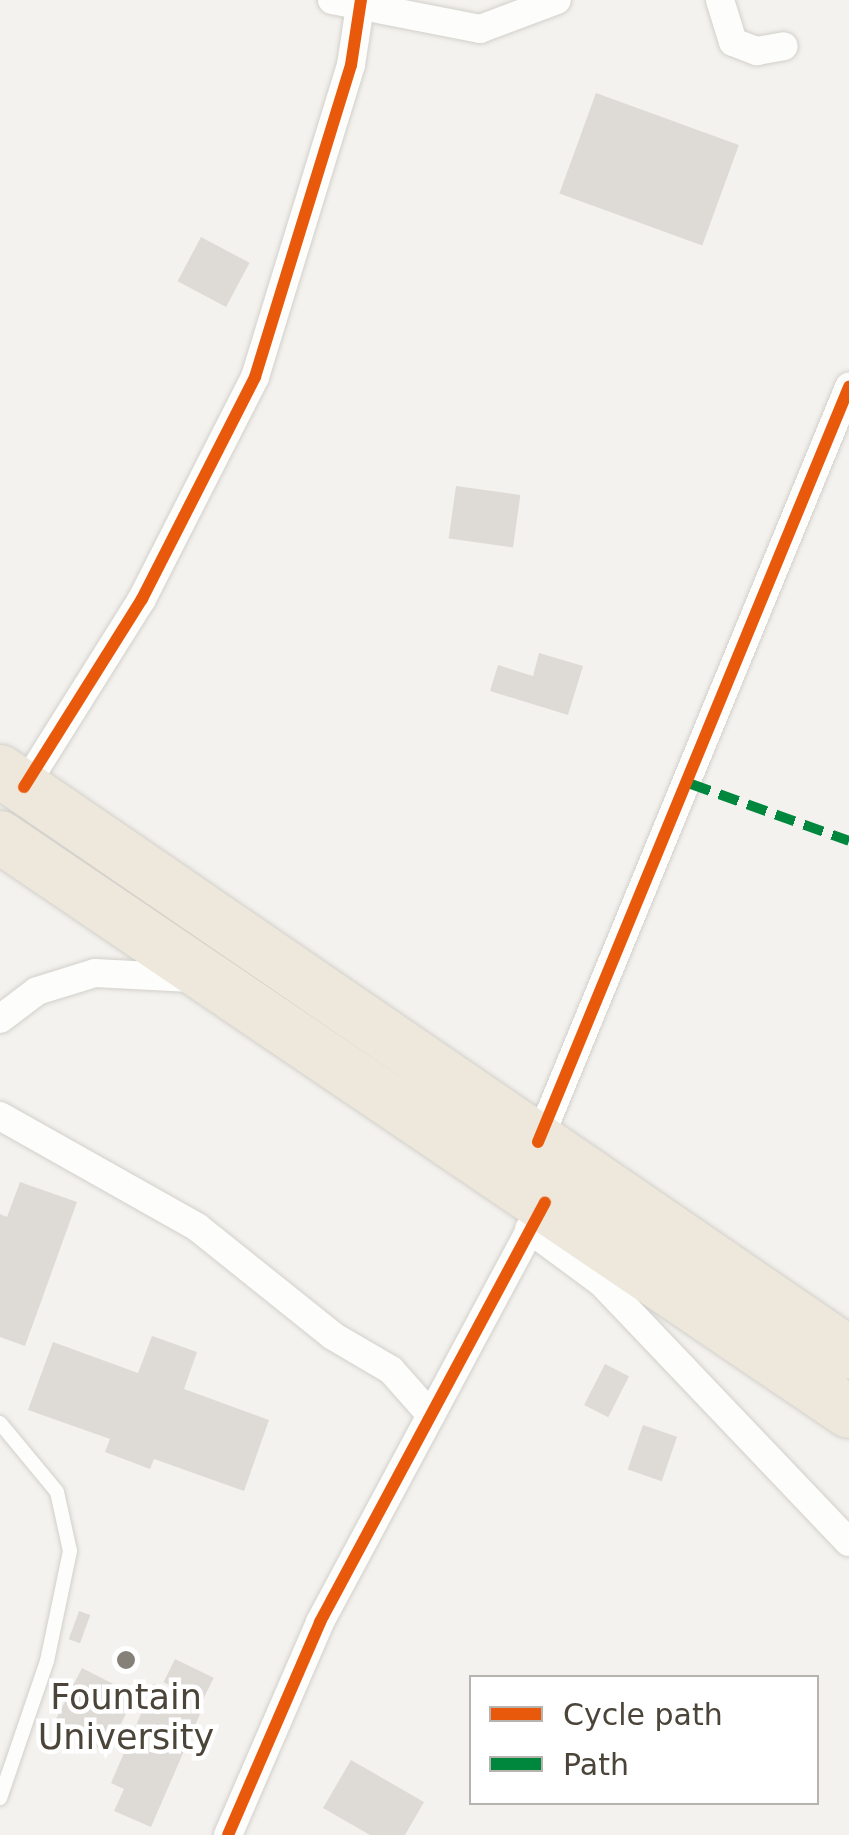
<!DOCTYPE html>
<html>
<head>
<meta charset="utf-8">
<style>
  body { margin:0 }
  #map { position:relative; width:849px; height:1835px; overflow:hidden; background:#f4f2ee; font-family:"DejaVu Sans",sans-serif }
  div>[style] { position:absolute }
  .building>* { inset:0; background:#dedbd6; transform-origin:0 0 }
  .roads { filter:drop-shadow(0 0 2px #d2d0cb) drop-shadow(0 0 2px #d2d0cb) }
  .lane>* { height:14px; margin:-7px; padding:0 7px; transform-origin:7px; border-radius:7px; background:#fdfdfc }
  .street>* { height:28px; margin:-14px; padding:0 14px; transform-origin:14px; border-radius:14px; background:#fdfdfc }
  .highway>* { height:52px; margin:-26px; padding:0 26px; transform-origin:26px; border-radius:26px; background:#ede8db }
  .quiet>* { height:10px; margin-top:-5px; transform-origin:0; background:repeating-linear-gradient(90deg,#00873e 0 20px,transparent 0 30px) }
  .cycleway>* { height:12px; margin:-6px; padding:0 6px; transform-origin:6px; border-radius:6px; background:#e8590c }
  .dots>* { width:28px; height:28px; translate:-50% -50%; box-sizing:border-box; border:5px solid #fff; border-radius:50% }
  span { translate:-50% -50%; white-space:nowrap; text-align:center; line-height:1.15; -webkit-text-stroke:9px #fff; paint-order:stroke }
  .poi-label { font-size:35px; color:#4b4439 }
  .legend { position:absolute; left:469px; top:1675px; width:350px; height:130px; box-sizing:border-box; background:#fff; border:2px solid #b7b4b0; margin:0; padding:12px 18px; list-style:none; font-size:30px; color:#4b4439 }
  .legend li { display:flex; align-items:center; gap:20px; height:50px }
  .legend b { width:50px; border:2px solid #b7b4b0 }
</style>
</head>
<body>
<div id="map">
  <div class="building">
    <div style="left:596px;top:93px;width:152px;height:107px;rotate:20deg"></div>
    <div style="left:201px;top:237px;width:55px;height:50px;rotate:28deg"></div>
    <div style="left:456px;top:486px;width:65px;height:53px;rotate:8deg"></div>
    <div style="clip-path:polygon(539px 653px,583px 666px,568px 715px,490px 691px,498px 665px,533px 676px)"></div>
    <div style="clip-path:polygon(20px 1182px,77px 1202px,25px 1346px,0 1337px,0 1214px,7px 1217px)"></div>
    <div style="clip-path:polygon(152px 1336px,197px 1352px,184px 1389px,269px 1420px,244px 1491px,154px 1459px,150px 1469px,105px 1452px,110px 1439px,28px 1410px,53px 1342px,138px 1373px)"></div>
    <div style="left:605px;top:1364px;width:27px;height:46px;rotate:27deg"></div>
    <div style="left:643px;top:1425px;width:36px;height:47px;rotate:19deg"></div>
    <div style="left:79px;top:1611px;width:12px;height:30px;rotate:20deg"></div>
    <div style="left:175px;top:1659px;width:43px;height:26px;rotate:26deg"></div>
    <div style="left:82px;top:1668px;width:60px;height:64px;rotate:27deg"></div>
    <div style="clip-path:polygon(154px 1684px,204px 1705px,151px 1827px,114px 1811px,124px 1789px,111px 1783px)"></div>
    <div style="clip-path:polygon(351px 1760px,424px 1802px,405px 1835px,370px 1835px,323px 1808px)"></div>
  </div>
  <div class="roads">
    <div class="lane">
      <div style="left:0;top:1423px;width:89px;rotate:50.4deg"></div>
      <div style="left:57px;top:1492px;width:60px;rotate:77.6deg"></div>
      <div style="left:70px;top:1551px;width:112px;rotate:101.8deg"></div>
      <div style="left:47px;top:1661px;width:145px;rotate:108.9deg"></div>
    </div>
    <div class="street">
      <div style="left:332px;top:0;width:151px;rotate:11.1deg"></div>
      <div style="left:480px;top:29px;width:82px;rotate:-20.6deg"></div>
      <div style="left:720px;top:0;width:44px;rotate:72.8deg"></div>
      <div style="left:733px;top:42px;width:26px;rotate:21deg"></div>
      <div style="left:757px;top:51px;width:27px;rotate:-10deg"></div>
      <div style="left:24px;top:787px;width:222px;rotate:-57.9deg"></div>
      <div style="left:142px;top:599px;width:249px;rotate:-63deg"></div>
      <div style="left:255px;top:377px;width:326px;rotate:-72.9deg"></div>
      <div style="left:351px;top:65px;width:66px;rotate:-81.3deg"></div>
      <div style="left:0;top:1019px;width:46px;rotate:-37.1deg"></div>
      <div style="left:37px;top:991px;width:61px;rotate:-17.2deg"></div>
      <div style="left:95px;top:973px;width:96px;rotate:3deg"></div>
      <div style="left:0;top:1116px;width:226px;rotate:29.4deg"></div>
      <div style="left:197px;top:1227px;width:174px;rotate:38.7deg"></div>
      <div style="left:333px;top:1336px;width:67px;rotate:30.4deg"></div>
      <div style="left:391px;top:1370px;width:60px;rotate:48.4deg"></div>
      <div style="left:538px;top:1142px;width:817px;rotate:-67.61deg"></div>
      <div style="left:529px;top:1229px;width:89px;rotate:36.4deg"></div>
      <div style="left:601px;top:1282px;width:359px;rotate:46.4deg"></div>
      <div style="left:228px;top:1835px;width:232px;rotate:-66.6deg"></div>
      <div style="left:320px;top:1622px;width:476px;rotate:-61.8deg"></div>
    </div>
    <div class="highway">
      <div style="left:0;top:771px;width:1029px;rotate:34.43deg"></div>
      <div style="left:0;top:837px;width:1025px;rotate:34.11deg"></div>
    </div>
  </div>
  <div class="quiet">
    <div style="left:691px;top:784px;width:168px;rotate:19.8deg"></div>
  </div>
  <div class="cycleway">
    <div style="left:24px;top:787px;width:222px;rotate:-57.9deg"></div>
    <div style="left:142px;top:599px;width:249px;rotate:-63deg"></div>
    <div style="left:255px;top:377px;width:326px;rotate:-72.9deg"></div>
    <div style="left:351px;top:65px;width:66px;rotate:-81.3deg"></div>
    <div style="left:538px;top:1142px;width:817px;rotate:-67.61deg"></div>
    <div style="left:228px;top:1835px;width:232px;rotate:-66.6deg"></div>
    <div style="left:320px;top:1622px;width:476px;rotate:-61.8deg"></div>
  </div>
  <div class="dots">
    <div style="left:126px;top:1660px;background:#868178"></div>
  </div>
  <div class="poi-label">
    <span style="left:126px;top:1717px">Fountain<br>University</span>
  </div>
  <ul class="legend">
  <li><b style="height:12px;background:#e8590c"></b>Cycle path</li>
  <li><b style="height:12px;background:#00873e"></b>Path</li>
  </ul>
</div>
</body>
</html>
